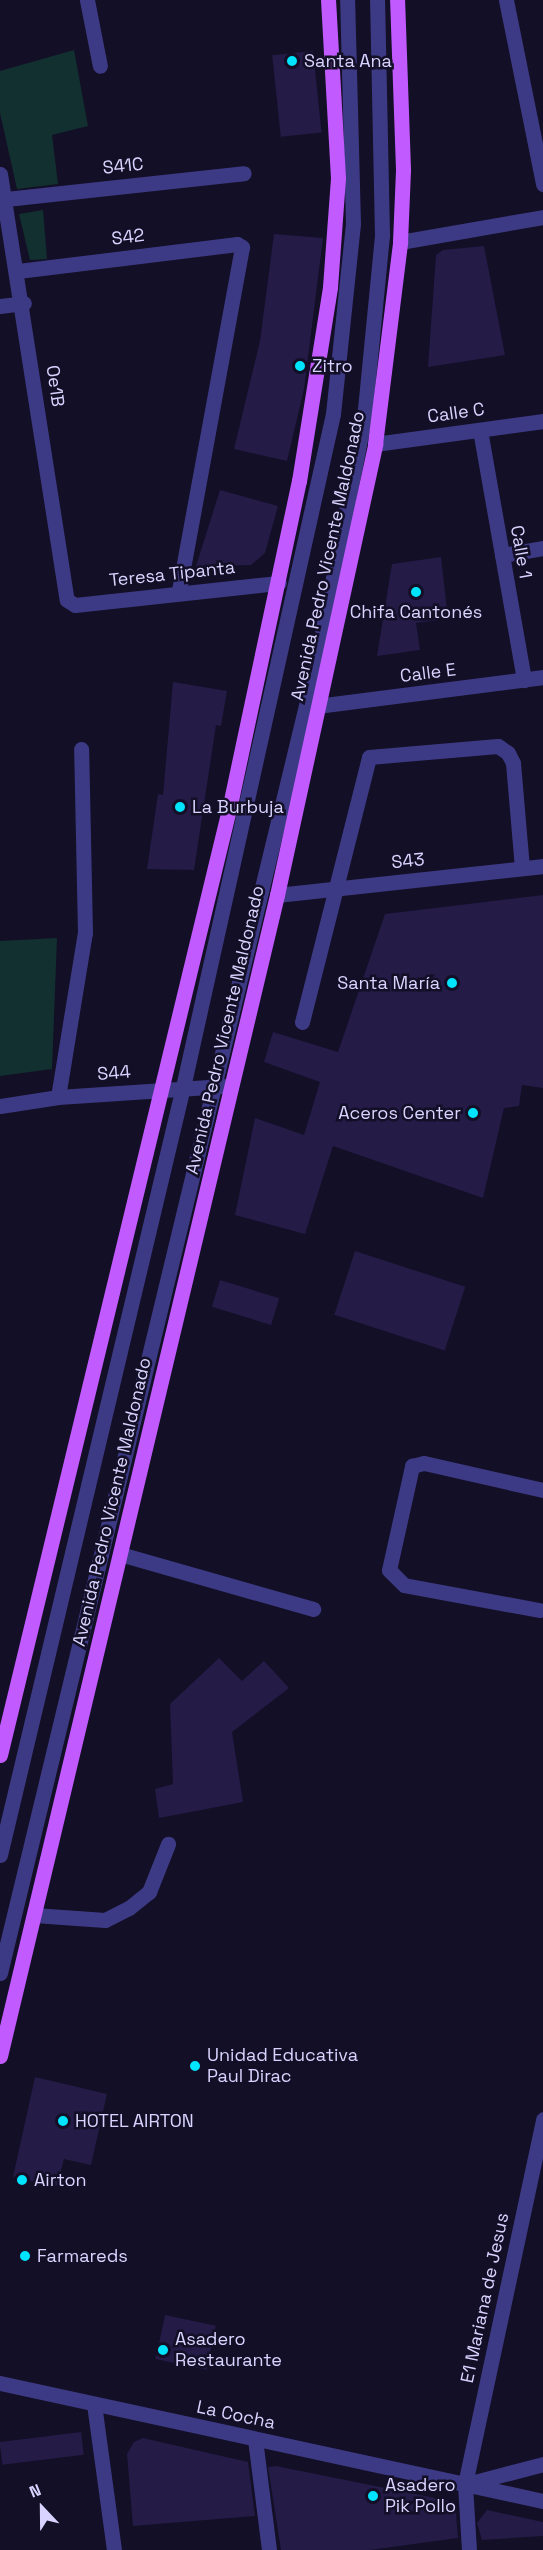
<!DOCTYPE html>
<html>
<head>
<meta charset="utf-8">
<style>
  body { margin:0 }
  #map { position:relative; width:543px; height:2550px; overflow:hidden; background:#130f26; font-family:"Space Grotesk",sans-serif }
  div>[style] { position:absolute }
  .green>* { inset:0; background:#12302f }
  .building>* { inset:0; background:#241b47; transform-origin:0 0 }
  .minor>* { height:15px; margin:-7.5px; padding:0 7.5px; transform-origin:7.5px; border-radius:7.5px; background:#3d3a85 }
  .major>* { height:15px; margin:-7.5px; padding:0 7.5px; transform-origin:7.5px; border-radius:7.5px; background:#c25bff }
  .dots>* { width:16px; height:16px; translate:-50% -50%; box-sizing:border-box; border:3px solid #130f26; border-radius:50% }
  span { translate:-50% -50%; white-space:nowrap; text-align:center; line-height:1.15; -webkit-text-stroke:5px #130f26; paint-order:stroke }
  .poi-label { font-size:18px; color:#d9d4ff }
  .left { translate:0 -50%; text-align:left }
  .right { translate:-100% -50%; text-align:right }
  .street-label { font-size:18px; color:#d9d4ff }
  .north { position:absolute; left:12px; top:2478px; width:60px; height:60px; -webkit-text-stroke:4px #130f26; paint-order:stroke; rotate:338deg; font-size:16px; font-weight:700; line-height:24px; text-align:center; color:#d9d4ff }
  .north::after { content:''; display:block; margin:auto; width:21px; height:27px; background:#d9d4ff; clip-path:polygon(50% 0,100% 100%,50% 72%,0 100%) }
</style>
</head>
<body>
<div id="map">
  <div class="green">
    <div style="clip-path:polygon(74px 50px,88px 126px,52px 135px,58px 184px,17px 189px,0 113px,0 71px)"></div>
    <div style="clip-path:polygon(43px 210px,47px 259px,30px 260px,19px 214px)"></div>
    <div style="clip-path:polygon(57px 938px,52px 1069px,0 1076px,0 941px)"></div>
  </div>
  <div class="building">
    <div style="left:313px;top:51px;width:82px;height:41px;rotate:84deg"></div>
    <div style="clip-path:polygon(274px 234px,323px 238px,304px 389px,287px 461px,234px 449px,260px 341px)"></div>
    <div style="clip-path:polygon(484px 246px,505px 355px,428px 367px,436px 255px,443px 250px)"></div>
    <div style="clip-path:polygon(220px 490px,278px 506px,265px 553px,251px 565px,196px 566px)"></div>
    <div style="clip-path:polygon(441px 557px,448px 619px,416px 623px,420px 650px,377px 656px,392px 564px)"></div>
    <div style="clip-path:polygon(173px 682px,227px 691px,221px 726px,216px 725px,194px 870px,147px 869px,158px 794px,163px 795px)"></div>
    <div style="clip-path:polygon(543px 895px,543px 1088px,522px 1085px,519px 1106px,504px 1108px,483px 1198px,333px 1146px,305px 1234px,235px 1215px,255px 1118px,304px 1135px,320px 1082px,264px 1062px,273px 1032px,338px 1052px,385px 914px)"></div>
    <div style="left:355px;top:1251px;width:116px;height:67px;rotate:18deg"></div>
    <div style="left:220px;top:1280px;width:62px;height:28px;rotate:17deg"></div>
    <div style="clip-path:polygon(219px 1658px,242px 1681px,264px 1661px,289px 1688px,232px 1732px,243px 1802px,159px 1818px,155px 1789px,173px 1784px,170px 1704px)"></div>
    <div style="clip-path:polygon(35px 2077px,107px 2094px,91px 2165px,64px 2159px,57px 2186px,13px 2177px)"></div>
    <div style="left:165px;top:2315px;width:52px;height:45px;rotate:12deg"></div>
    <div style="left:81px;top:2432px;width:23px;height:82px;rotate:83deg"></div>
    <div style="clip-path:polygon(143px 2438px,248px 2462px,255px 2516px,133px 2526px,127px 2454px,134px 2442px)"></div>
    <div style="clip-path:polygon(276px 2466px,455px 2502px,458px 2538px,370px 2550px,281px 2550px,268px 2467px)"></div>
    <div style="clip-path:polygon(487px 2510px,543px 2522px,543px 2536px,482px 2540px,477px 2523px)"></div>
  </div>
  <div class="minor">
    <div style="left:87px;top:0;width:67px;rotate:78.9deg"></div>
    <div style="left:506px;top:0;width:188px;rotate:78.6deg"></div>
    <div style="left:0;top:174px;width:431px;rotate:81.1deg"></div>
    <div style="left:67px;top:600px;width:9px;rotate:32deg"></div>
    <div style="left:75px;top:605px;width:205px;rotate:-6.2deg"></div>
    <div style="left:6px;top:199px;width:239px;rotate:-6.2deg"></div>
    <div style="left:400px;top:242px;width:145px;rotate:-9.9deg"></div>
    <div style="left:18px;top:271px;width:221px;rotate:-7deg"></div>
    <div style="left:237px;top:244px;width:6px;rotate:31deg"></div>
    <div style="left:242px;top:247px;width:350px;rotate:100.4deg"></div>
    <div style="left:0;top:306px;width:24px;rotate:-7deg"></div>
    <div style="left:480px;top:430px;width:254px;rotate:80deg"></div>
    <div style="left:375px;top:444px;width:170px;rotate:-7.8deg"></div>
    <div style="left:502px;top:555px;width:42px;rotate:-9.7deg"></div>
    <div style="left:317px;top:706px;width:228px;rotate:-7.3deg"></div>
    <div style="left:277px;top:895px;width:268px;rotate:-6.2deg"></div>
    <div style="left:302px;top:1022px;width:273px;rotate:-75.8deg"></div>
    <div style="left:369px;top:757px;width:129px;rotate:-4.9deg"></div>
    <div style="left:498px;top:746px;width:12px;rotate:35deg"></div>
    <div style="left:508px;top:753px;width:11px;rotate:63deg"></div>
    <div style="left:513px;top:763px;width:105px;rotate:85.1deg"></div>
    <div style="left:58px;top:1097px;width:166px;rotate:-80.7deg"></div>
    <div style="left:85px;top:933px;width:184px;rotate:-91.2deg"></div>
    <div style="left:0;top:1106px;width:59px;rotate:-8.8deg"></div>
    <div style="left:58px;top:1097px;width:166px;rotate:-3.8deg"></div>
    <div style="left:120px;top:1554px;width:201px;rotate:15.9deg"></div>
    <div style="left:539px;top:1610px;width:137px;rotate:-169.5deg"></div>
    <div style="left:404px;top:1585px;width:21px;rotate:-135deg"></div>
    <div style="left:389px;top:1570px;width:107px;rotate:-77.5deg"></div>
    <div style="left:412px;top:1466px;width:12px;rotate:-14deg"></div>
    <div style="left:424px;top:1463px;width:122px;rotate:12.8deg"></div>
    <div style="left:0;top:1855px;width:790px;rotate:-76.6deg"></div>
    <div style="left:183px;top:1087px;width:690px;rotate:-77.44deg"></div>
    <div style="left:333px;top:414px;width:191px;rotate:-84deg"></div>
    <div style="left:353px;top:224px;width:224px;rotate:-91.5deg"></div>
    <div style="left:34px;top:1915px;width:71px;rotate:4deg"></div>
    <div style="left:105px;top:1920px;width:27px;rotate:-27deg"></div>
    <div style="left:129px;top:1908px;width:26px;rotate:-39deg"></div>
    <div style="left:149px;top:1892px;width:52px;rotate:-68.4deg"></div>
    <div style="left:0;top:1973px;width:1347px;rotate:-76.43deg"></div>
    <div style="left:316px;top:664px;width:250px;rotate:-78.9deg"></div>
    <div style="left:364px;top:419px;width:185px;rotate:-84.4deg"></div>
    <div style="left:382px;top:235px;width:235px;rotate:-91.2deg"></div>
    <div style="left:0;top:2383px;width:556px;rotate:12.26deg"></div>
    <div style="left:94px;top:2404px;width:147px;rotate:82.2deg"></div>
    <div style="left:255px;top:2439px;width:112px;rotate:82.8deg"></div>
    <div style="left:467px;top:2484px;width:79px;rotate:-14.7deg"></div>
    <div style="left:469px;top:2550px;width:66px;rotate:-93.5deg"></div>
    <div style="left:465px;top:2484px;width:373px;rotate:-77.9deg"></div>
  </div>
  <div class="major">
    <div style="left:0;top:1755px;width:977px;rotate:-76.39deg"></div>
    <div style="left:230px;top:805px;width:331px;rotate:-78deg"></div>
    <div style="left:299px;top:481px;width:196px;rotate:-80.9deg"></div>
    <div style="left:330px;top:287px;width:109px;rotate:-85.8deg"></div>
    <div style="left:338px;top:178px;width:178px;rotate:-93.2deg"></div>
    <div style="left:0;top:2056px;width:1194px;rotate:-76.58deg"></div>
    <div style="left:277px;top:895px;width:462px;rotate:-77.7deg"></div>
    <div style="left:375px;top:444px;width:204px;rotate:-82.9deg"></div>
    <div style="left:400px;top:242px;width:73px;rotate:-87.6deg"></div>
    <div style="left:403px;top:169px;width:169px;rotate:-92deg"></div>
  </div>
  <div class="dots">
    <div style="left:292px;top:61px;background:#00e5ff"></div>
    <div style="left:300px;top:366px;background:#00e5ff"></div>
    <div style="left:416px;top:592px;background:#00e5ff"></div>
    <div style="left:180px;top:807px;background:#00e5ff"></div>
    <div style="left:452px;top:983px;background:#00e5ff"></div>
    <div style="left:473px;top:1113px;background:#00e5ff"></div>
    <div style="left:195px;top:2066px;background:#00e5ff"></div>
    <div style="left:63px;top:2121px;background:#00e5ff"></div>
    <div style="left:22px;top:2180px;background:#00e5ff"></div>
    <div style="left:25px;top:2256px;background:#00e5ff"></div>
    <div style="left:163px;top:2350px;background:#00e5ff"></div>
    <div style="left:373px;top:2496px;background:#00e5ff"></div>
  </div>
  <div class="poi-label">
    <span class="left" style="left:304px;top:61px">Santa Ana</span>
    <span class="left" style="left:312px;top:366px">Zitro</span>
    <span style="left:416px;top:612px">Chifa Cantonés</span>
    <span class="left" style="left:192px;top:807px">La Burbuja</span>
    <span class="right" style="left:440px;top:983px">Santa María</span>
    <span class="right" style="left:461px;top:1113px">Aceros Center</span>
    <span class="left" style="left:207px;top:2066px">Unidad Educativa<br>Paul Dirac</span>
    <span class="left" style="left:75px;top:2121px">HOTEL AIRTON</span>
    <span class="left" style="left:34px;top:2180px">Airton</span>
    <span class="left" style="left:37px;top:2256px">Farmareds</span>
    <span class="left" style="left:175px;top:2350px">Asadero<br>Restaurante</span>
    <span class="left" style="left:385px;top:2496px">Asadero<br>Pik Pollo</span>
  </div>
  <div class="street-label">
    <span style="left:123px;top:166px;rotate:-6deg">S41C</span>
    <span style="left:128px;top:237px;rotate:-7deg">S42</span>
    <span style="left:55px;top:386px;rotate:82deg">Oe1B</span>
    <span style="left:456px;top:413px;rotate:-8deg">Calle C</span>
    <span style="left:521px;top:552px;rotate:80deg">Calle 1</span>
    <span style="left:328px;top:556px;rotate:-78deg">Avenida Pedro Vicente Maldonado</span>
    <span style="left:172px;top:574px;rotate:-6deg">Teresa Tipanta</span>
    <span style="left:428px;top:673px;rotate:-7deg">Calle E</span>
    <span style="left:408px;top:861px;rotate:-6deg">S43</span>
    <span style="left:225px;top:1030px;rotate:-77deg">Avenida Pedro Vicente Maldonado</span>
    <span style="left:114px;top:1073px;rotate:-5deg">S44</span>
    <span style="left:112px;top:1502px;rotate:-77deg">Avenida Pedro Vicente Maldonado</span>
    <span style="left:485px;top:2298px;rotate:-78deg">E1 Mariana de Jesus</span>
    <span style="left:236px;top:2415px;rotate:12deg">La Cocha</span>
  </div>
  <div class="north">N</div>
</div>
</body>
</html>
